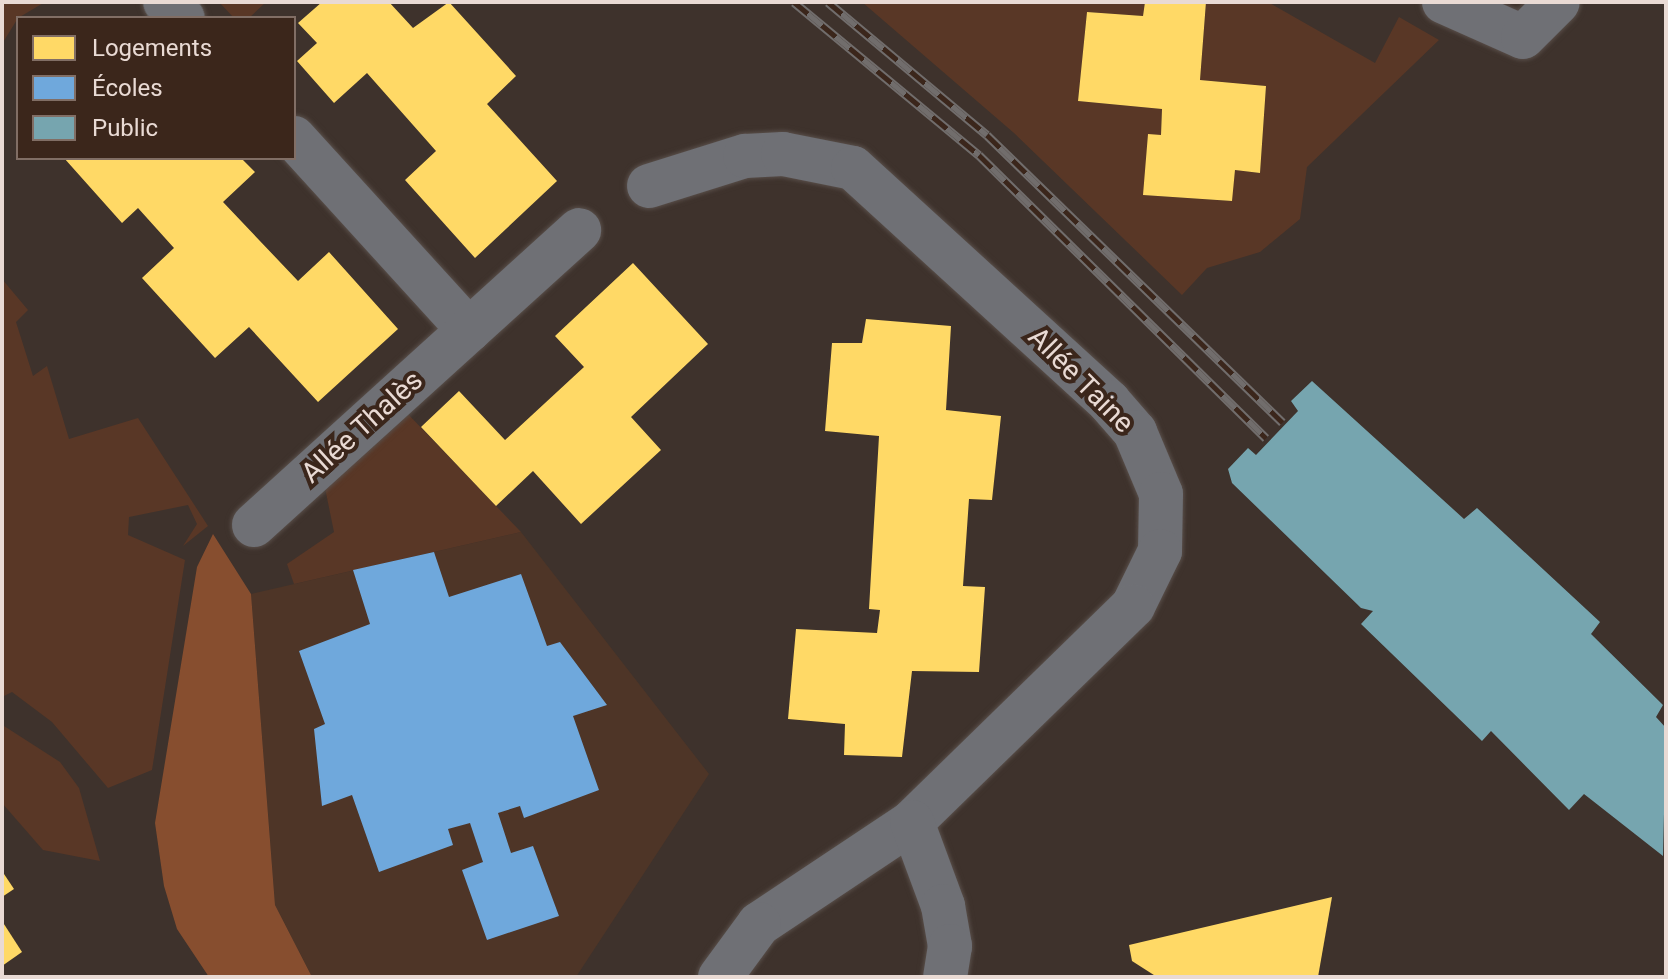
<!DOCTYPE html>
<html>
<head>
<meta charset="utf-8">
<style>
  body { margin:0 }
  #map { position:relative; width:1668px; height:979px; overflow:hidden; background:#3e322c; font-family:Roboto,sans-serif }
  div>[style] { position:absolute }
  .built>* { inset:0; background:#4e3527 }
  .green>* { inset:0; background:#593726 }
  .forest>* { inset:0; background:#874e2f }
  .homes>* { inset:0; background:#ffd966 }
  .schools>* { inset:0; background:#6fa8dc }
  .public>* { inset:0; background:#76a5af }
  .roads { filter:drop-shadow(0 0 2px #584e49) drop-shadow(0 0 2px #584e49) }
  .street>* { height:44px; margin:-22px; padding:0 22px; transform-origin:22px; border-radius:22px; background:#6f7075 }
  .rail>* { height:9px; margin-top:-4.5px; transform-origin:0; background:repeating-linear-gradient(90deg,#3b261b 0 18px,#716d6c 0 36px); box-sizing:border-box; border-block:2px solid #716d6c }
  span { translate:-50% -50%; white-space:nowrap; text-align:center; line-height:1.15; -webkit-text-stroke:8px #3b261b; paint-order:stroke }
  .street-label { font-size:28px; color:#e9dad4 }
  .frame { position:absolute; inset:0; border:4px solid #e9dad4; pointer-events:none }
  .legend { position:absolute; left:16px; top:16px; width:280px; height:144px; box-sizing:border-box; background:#3b261b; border:2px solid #816e65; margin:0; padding:10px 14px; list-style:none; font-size:24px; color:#e9dad4 }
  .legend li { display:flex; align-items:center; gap:16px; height:40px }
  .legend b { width:40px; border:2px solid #816e65 }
</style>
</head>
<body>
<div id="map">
  <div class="built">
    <div style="clip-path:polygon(521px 532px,709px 774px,576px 977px,312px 977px,275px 905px,251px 594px)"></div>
  </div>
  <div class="green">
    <div style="clip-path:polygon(45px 2px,18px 18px,2px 44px,2px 3px)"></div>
    <div style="clip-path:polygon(219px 2px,266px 2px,249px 18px,234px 18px)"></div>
    <div style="clip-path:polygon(862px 2px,1145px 2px,1143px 16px,1087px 12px,1078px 101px,1162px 109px,1161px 135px,1148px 135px,1144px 195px,1231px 201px,1235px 170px,1260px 173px,1266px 86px,1200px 80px,1206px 2px,1268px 2px,1375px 63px,1399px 17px,1439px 40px,1307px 167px,1300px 219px,1260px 252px,1207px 268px,1182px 295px,1014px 133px)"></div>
    <div style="clip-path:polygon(2px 279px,28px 310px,16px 322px,33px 376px,47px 366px,69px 439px,138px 418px,208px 526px,183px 546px,197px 524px,188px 505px,129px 517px,128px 535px,185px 560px,152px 770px,108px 788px,52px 722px,12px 692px,2px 697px)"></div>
    <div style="clip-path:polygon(406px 412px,521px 532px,294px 584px,287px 564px,334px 532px,325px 488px)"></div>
    <div style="clip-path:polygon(4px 726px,60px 762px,79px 788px,100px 861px,43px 850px,2px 803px)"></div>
  </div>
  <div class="forest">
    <div style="clip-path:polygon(213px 534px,251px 594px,275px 905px,312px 977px,209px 977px,177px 929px,164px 886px,155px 823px,197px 567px)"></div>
  </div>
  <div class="homes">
    <div style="clip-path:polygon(322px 2px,389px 2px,413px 28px,449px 2px,516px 76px,487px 104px,557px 181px,475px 258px,405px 180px,436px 151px,367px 73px,334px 103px,297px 61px,317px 43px,298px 23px)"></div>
    <div style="clip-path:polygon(1145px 2px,1206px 2px,1200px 80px,1266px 86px,1260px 173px,1235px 170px,1232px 201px,1143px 195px,1148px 134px,1161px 135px,1162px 109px,1078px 101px,1087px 12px,1143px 16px)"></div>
    <div style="clip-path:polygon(64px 158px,241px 158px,255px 172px,223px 202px,298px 281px,329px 252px,398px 329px,318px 402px,249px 327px,215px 358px,142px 278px,174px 248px,138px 208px,122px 223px)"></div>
    <div style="clip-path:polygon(633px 263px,708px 344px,631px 417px,661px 450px,581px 524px,533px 471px,496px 506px,421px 427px,459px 391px,505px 440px,584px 367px,555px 336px)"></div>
    <div style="clip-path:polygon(866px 319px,951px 326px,946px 410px,1001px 416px,992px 500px,969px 499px,963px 586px,985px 587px,979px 672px,912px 671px,902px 757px,844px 755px,845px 724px,788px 719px,796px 629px,877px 633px,880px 610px,869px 609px,879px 436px,825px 431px,832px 343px,862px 343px)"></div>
    <div style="clip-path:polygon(2px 871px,14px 889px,2px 897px)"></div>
    <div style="clip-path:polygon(1332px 897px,1318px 977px,1157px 977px,1132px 961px,1129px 945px)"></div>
    <div style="clip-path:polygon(2px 921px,22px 952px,2px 966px)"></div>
  </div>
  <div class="schools">
    <div style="clip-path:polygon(434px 552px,449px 597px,521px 574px,547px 646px,560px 642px,607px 705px,573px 716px,599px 790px,524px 818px,520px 806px,498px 813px,511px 853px,533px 846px,559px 916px,487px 940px,462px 870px,483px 862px,470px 823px,448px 829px,453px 845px,379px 872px,352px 795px,322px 806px,314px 729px,325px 724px,299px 651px,370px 624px,353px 570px)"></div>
  </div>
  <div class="public">
    <div style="clip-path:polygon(1312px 381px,1464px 519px,1477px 508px,1600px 622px,1591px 634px,1663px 705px,1656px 717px,1666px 728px,1663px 856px,1584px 794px,1569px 810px,1491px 731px,1482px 741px,1361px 624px,1373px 611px,1361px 608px,1232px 483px,1228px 469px,1248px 448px,1256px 455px,1298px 411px,1291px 401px)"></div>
  </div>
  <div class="roads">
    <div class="street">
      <div style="left:165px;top:2px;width:24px;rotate:42deg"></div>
      <div style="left:1444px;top:2px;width:86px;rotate:23.9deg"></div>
      <div style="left:1523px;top:37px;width:49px;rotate:-45deg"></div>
      <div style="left:294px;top:138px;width:260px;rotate:47.7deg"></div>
      <div style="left:649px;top:186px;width:101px;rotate:-17.4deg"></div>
      <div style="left:745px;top:156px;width:38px;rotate:-3deg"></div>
      <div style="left:783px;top:154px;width:71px;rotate:11.3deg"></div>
      <div style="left:853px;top:168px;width:347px;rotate:42.4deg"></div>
      <div style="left:1109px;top:402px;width:40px;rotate:49deg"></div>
      <div style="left:1135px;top:432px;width:67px;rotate:67.2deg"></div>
      <div style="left:1161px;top:494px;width:57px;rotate:91deg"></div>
      <div style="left:1160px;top:551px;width:61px;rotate:116.1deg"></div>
      <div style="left:1133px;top:606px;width:309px;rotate:135.7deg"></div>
      <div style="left:912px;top:822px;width:184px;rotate:146.3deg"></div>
      <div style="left:759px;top:924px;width:66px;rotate:126.3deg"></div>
      <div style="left:254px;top:525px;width:439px;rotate:-42.2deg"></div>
      <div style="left:912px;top:822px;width:90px;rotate:69.7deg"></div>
      <div style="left:943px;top:906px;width:41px;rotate:80.1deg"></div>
      <div style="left:950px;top:946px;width:31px;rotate:99deg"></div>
    </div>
  </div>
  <div class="rail">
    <div style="left:794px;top:2px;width:240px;rotate:39.6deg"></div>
    <div style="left:979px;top:155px;width:403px;rotate:44.6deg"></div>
    <div style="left:828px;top:2px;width:207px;rotate:39.9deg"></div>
    <div style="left:987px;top:135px;width:412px;rotate:44.2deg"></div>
  </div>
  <div class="street-label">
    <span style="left:1081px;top:380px;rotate:45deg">Allée Taine</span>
    <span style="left:362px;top:427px;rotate:-42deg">Allée Thalès</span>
  </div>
  <div class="frame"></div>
  <ul class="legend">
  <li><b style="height:22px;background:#ffd966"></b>Logements</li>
  <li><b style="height:22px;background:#6fa8dc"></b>Écoles</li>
  <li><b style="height:22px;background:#76a5af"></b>Public</li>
  </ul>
</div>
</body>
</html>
